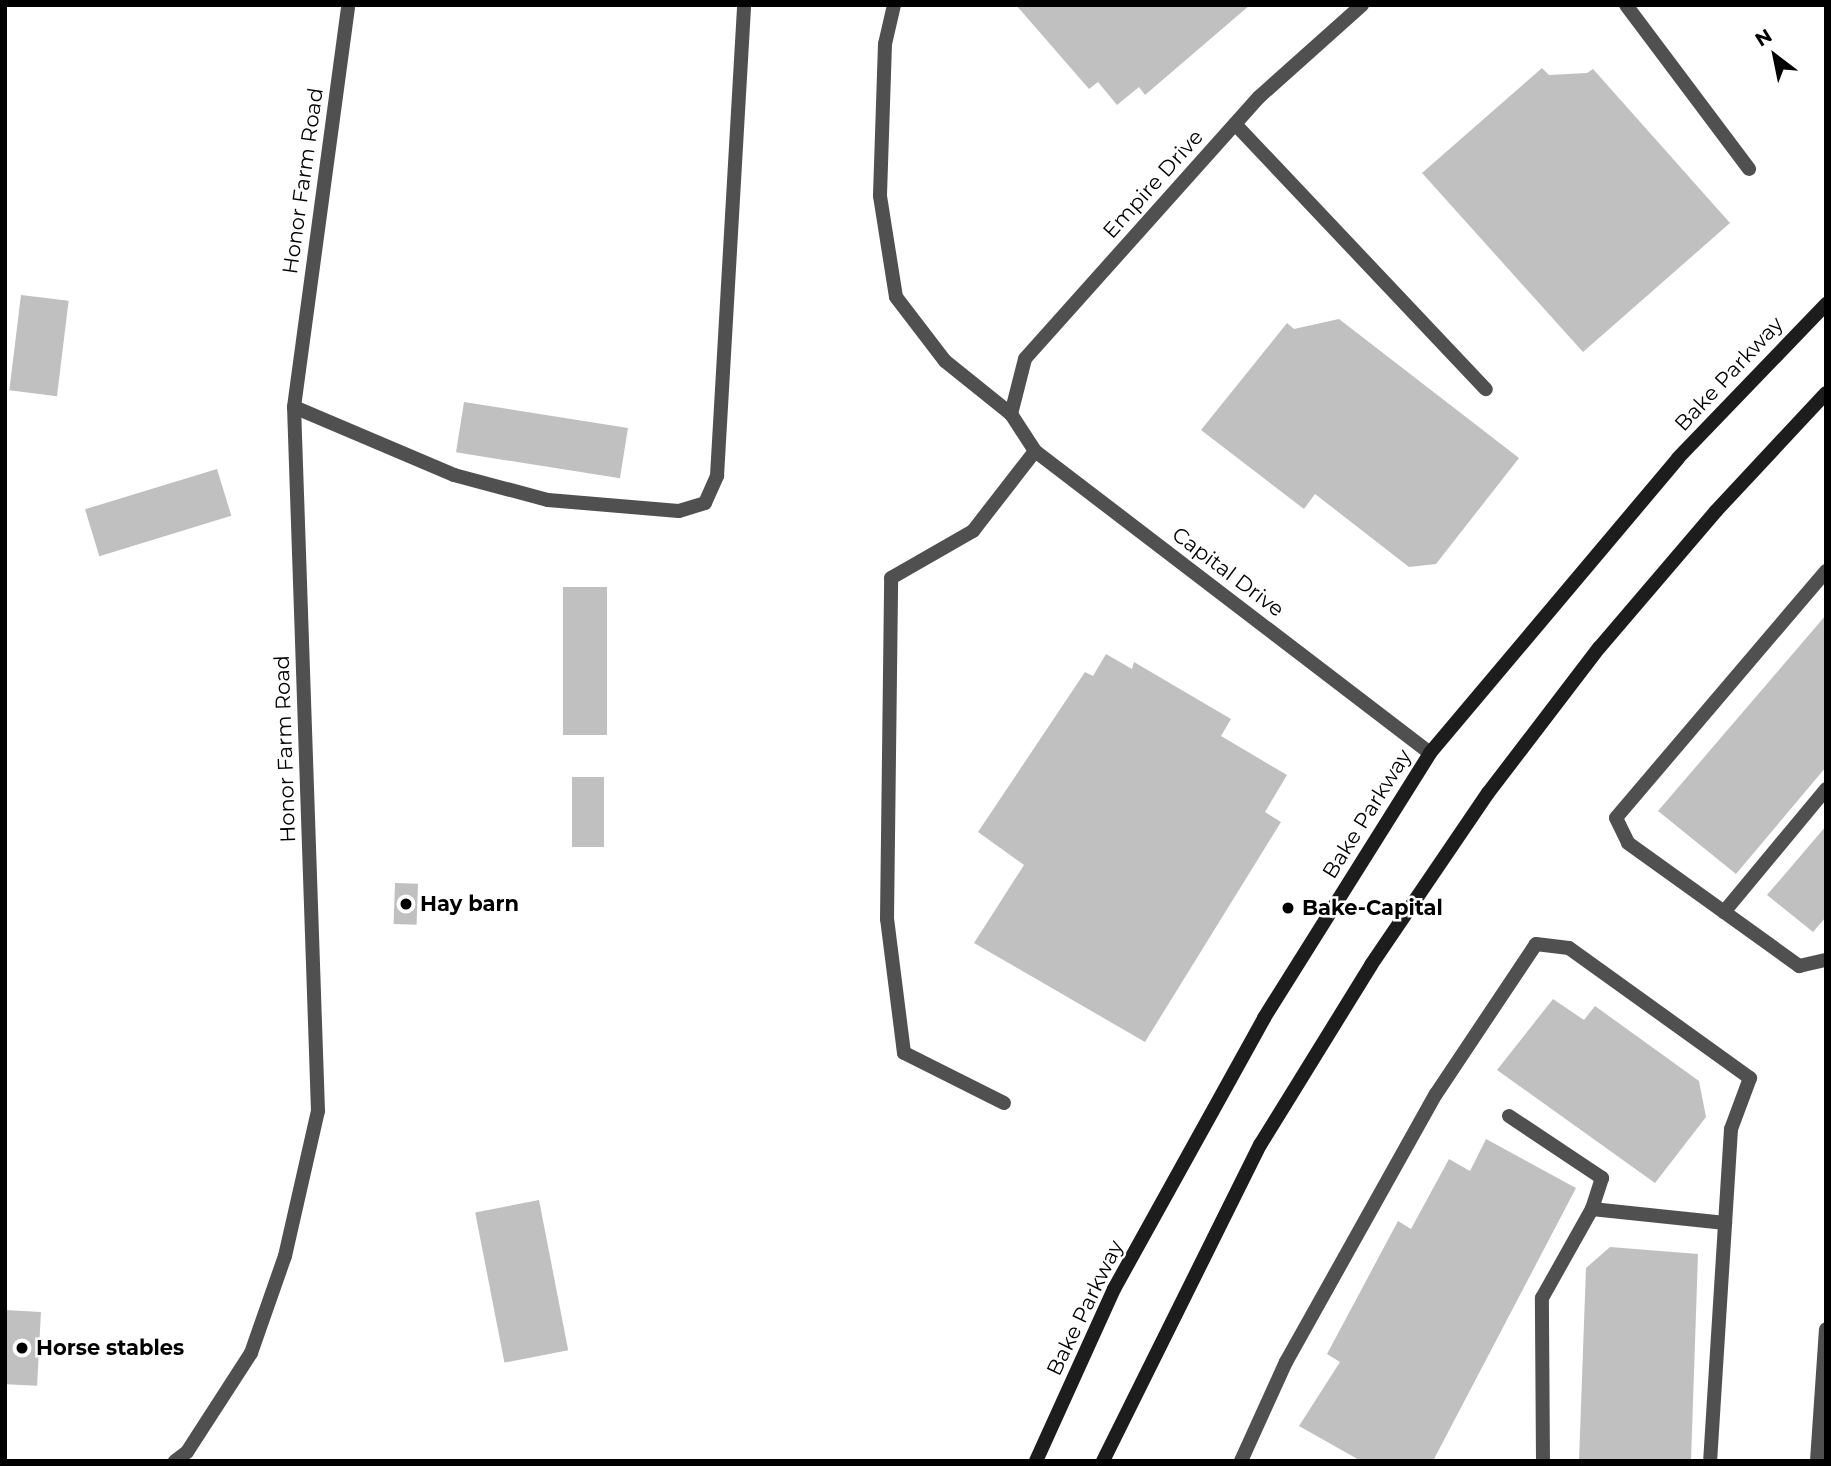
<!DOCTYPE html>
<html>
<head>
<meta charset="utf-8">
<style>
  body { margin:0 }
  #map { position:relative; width:1831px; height:1466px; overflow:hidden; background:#fff; font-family:Montserrat,sans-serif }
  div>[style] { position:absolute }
  .building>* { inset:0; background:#c0c0c0; transform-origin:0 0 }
  .lane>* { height:14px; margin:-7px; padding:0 7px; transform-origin:7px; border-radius:7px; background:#505050 }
  .street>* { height:14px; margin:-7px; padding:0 7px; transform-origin:7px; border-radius:7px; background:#505050 }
  .secondary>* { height:14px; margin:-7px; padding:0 7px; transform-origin:7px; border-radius:7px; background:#1d1d1d }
  .dots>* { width:19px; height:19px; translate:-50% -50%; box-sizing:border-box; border:4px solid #fff; border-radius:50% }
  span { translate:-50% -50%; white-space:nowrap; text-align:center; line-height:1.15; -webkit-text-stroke:5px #fff; paint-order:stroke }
  .street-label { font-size:21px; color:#000 }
  .poi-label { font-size:21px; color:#000; font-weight:700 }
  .left { translate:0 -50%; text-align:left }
  .frame { position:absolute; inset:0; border:7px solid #000; pointer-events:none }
  .north { position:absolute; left:1740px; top:21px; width:70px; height:70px; -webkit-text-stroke:5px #fff; paint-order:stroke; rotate:328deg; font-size:19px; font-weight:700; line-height:28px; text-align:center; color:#000 }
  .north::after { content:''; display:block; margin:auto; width:24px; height:32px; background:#000; clip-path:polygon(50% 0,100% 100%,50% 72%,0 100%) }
</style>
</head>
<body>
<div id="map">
  <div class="building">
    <div style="clip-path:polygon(1016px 5px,1250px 5px,1145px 95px,1139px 87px,1117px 105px,1098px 82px,1089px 89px)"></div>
    <div style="clip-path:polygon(1542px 68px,1549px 75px,1587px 73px,1593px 69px,1730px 223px,1583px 352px,1422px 173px)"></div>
    <div style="left:21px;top:295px;width:48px;height:96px;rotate:7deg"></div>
    <div style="clip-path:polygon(1339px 319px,1519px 458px,1436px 564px,1409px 567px,1315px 494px,1304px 509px,1201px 430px,1287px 323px,1294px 329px)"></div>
    <div style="left:464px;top:402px;width:166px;height:51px;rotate:9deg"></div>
    <div style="left:217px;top:469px;width:49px;height:138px;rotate:73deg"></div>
    <div style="left:563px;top:587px;width:44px;height:148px"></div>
    <div style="clip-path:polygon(1826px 615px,1826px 767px,1736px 874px,1658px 811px)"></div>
    <div style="clip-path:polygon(1106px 654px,1132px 669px,1134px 662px,1231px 719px,1221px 736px,1287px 775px,1265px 812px,1281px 822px,1145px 1042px,974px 943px,1024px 865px,978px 832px,1085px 672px,1093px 676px)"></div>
    <div style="left:572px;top:777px;width:32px;height:70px"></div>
    <div style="clip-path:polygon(1826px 826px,1826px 917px,1813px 932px,1767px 895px)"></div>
    <div style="left:395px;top:883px;width:23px;height:41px;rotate:2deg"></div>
    <div style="clip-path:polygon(1553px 999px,1584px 1020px,1595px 1006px,1699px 1081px,1706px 1117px,1655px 1183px,1497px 1070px)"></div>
    <div style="clip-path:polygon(1486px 1139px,1576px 1188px,1433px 1461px,1361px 1461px,1299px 1426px,1340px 1362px,1327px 1354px,1398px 1221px,1411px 1229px,1449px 1159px,1470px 1171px)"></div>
    <div style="left:539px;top:1200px;width:153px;height:65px;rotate:79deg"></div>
    <div style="clip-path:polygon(1610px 1247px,1698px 1254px,1691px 1461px,1579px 1461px,1586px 1268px)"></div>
    <div style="left:5px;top:1310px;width:36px;height:74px;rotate:3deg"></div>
  </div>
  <div class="lane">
    <div style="left:894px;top:5px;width:40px;rotate:103deg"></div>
    <div style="left:885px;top:44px;width:152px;rotate:91.9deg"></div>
    <div style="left:880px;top:196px;width:102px;rotate:81deg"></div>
    <div style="left:896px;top:297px;width:81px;rotate:52.6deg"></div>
    <div style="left:945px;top:361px;width:85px;rotate:38.8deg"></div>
    <div style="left:1626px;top:5px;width:205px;rotate:53.1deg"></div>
    <div style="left:1235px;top:124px;width:365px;rotate:46.6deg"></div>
    <div style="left:294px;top:407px;width:174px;rotate:23deg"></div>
    <div style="left:454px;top:475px;width:97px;rotate:14.9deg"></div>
    <div style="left:548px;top:500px;width:131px;rotate:4.8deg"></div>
    <div style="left:679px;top:511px;width:27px;rotate:-17deg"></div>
    <div style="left:705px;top:503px;width:30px;rotate:-66deg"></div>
    <div style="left:717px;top:476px;width:472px;rotate:-86.7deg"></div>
    <div style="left:1826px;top:571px;width:324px;rotate:130.4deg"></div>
    <div style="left:1616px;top:818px;width:28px;rotate:64deg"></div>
    <div style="left:1628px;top:843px;width:211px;rotate:35.7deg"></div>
    <div style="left:1799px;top:966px;width:28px;rotate:-13deg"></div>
    <div style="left:1724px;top:912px;width:160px;rotate:-50.3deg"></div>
    <div style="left:1004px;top:1103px;width:112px;rotate:-153.4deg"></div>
    <div style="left:904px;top:1053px;width:135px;rotate:-97.2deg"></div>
    <div style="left:887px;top:919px;width:341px;rotate:-89.3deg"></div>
    <div style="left:891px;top:578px;width:95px;rotate:-29.8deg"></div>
    <div style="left:973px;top:531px;width:101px;rotate:-52.2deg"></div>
    <div style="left:1509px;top:1116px;width:112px;rotate:33.7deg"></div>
    <div style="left:1602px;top:1178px;width:33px;rotate:108deg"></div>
    <div style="left:1241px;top:1461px;width:109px;rotate:-65.6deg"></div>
    <div style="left:1286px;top:1362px;width:307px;rotate:-60.8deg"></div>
    <div style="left:1436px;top:1094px;width:180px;rotate:-56.3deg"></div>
    <div style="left:1536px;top:944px;width:33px;rotate:7deg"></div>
    <div style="left:1569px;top:948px;width:223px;rotate:35.7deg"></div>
    <div style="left:1750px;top:1078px;width:54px;rotate:110.4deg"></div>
    <div style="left:1731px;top:1129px;width:333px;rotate:93.6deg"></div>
    <div style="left:1543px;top:1461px;width:163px;rotate:-90.4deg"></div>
    <div style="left:1542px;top:1298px;width:102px;rotate:-60.7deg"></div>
    <div style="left:1592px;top:1209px;width:134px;rotate:6deg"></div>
  </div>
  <div class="street">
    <div style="left:1362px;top:5px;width:138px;rotate:138.2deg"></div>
    <div style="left:1259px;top:97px;width:351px;rotate:131.8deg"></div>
    <div style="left:1025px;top:359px;width:57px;rotate:104.3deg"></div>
    <div style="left:1011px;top:414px;width:44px;rotate:57deg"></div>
    <div style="left:1035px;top:451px;width:497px;rotate:37.4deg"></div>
    <div style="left:175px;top:1461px;width:15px;rotate:-37deg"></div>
    <div style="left:187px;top:1452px;width:118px;rotate:-57.1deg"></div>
    <div style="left:251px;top:1353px;width:103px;rotate:-70.7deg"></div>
    <div style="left:285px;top:1256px;width:149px;rotate:-77.2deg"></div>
    <div style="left:318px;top:1111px;width:704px;rotate:-91.95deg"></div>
    <div style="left:294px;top:407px;width:406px;rotate:-82.3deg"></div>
    <div style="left:1817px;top:1461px;width:132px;rotate:-86.1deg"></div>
  </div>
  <div class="secondary">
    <div style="left:1036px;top:1461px;width:189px;rotate:-65.6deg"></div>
    <div style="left:1114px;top:1289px;width:310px;rotate:-61deg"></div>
    <div style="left:1264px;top:1018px;width:313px;rotate:-57.9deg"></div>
    <div style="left:1430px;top:753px;width:385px;rotate:-49.9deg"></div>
    <div style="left:1678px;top:458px;width:214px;rotate:-46.1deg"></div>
    <div style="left:1103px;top:1461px;width:353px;rotate:-63.6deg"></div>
    <div style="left:1260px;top:1145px;width:211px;rotate:-58.3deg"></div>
    <div style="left:1371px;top:965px;width:208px;rotate:-55.8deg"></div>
    <div style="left:1488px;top:793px;width:183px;rotate:-52.6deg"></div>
    <div style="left:1599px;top:648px;width:180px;rotate:-49.5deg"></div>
    <div style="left:1716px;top:511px;width:161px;rotate:-47deg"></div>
  </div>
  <div class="dots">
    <div style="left:406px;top:904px;background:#000"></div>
    <div style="left:1288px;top:908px;background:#000"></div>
    <div style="left:22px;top:1348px;background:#000"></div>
  </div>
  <div class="street-label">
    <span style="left:303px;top:181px;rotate:-82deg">Honor Farm Road</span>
    <span style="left:1153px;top:184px;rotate:-48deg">Empire Drive</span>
    <span style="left:1729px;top:374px;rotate:-47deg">Bake Parkway</span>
    <span style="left:1228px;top:572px;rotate:37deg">Capital Drive</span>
    <span style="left:285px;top:749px;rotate:-92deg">Honor Farm Road</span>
    <span style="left:1367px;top:814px;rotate:-58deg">Bake Parkway</span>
    <span style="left:1085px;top:1308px;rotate:-64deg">Bake Parkway</span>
  </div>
  <div class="poi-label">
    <span class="left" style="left:420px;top:904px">Hay barn</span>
    <span class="left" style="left:1302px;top:908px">Bake-Capital</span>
    <span class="left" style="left:36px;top:1348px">Horse stables</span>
  </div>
  <div class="frame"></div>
  <div class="north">N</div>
</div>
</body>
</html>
